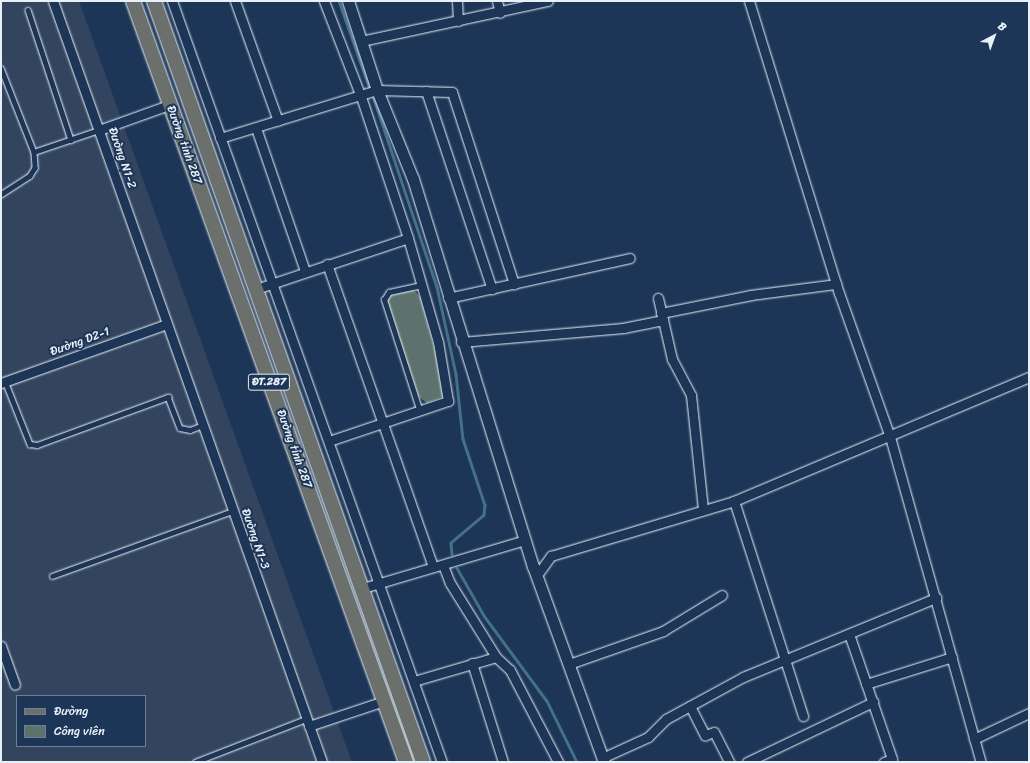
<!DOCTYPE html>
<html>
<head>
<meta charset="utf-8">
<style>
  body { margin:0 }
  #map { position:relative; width:1030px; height:763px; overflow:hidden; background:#1d3557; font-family:Sriracha,sans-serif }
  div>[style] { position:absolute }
  .built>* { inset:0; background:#33445f }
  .green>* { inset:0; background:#5d726d }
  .stream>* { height:2.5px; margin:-1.25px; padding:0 1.25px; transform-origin:1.25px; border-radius:1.25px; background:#447089 }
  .roads { filter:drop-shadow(0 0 1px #e8f1f8) drop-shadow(0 0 1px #e8f1f8) }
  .service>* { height:4.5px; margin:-2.25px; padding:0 2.25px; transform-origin:2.25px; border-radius:2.25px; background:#1d3557 }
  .minor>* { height:9px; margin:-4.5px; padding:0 4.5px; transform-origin:4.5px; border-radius:4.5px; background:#1d3557 }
  .tertiary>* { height:11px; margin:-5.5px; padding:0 5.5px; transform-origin:5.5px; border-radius:5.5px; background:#1d3557 }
  .primary>* { height:14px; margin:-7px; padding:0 7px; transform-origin:7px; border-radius:7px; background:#6b706d }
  span { translate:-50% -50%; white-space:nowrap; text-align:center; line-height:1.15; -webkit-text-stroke:4px #1d3557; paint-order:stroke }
  .shield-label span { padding:1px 3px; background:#1d3557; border:1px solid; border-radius:3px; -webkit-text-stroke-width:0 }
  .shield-label { font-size:11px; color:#e8f1f8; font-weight:700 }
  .street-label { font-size:12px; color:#e8f1f8 }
  .frame { position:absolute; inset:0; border:2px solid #e8f1f8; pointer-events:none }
  .legend { position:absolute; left:16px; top:695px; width:130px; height:52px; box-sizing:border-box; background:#1d3557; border:1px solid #6e8097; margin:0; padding:5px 7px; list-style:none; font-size:12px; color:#e8f1f8 }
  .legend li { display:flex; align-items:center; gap:8px; height:20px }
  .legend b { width:20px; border:1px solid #6e8097 }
  .north { position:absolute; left:974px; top:16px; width:40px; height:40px; -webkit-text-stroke:3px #1d3557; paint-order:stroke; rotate:41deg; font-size:11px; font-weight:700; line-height:16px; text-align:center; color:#e8f1f8 }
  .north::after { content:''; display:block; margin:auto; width:14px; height:18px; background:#e8f1f8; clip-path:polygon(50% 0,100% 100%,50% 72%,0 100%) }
</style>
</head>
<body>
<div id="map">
  <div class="built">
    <div style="clip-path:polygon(evenodd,1px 1px,79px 1px,352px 762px,1px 762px,1px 1px,17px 696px,145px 696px,145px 746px,17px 746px,17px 696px)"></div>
  </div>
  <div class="green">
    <div style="clip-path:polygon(405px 289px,414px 290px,421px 298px,437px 359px,444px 396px,427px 403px,419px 397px,385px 304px,386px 295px)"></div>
  </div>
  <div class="stream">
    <div style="left:339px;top:1px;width:90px;rotate:70.6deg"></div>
    <div style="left:374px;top:99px;width:198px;rotate:71.5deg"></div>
    <div style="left:437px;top:287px;width:89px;rotate:77.7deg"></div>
    <div style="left:456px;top:374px;width:65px;rotate:83.9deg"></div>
    <div style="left:463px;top:439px;width:70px;rotate:71.6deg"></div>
    <div style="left:485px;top:505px;width:10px;rotate:96deg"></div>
    <div style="left:484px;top:515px;width:43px;rotate:139.7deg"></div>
    <div style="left:451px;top:543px;width:11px;rotate:85deg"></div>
    <div style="left:457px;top:568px;width:56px;rotate:60.3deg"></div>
    <div style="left:485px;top:617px;width:104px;rotate:53.6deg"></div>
    <div style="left:547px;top:701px;width:68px;rotate:63.8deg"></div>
  </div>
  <div class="roads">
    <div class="service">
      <div style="left:28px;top:10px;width:137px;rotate:71.7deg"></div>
      <div style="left:1px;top:68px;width:90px;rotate:68.6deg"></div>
      <div style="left:34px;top:152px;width:16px;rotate:86deg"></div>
      <div style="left:35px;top:168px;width:9px;rotate:122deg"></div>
      <div style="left:30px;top:176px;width:35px;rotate:147deg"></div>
      <div style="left:34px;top:152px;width:69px;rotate:-18.7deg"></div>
      <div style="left:5px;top:381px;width:68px;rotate:68.4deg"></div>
      <div style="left:30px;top:444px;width:7px;rotate:8deg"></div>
      <div style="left:37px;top:445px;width:140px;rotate:-20.1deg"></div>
      <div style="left:168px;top:397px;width:33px;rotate:69deg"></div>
      <div style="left:180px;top:428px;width:10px;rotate:11deg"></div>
      <div style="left:190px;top:430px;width:14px;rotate:-21deg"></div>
      <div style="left:420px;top:412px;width:118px;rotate:-107.8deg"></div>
      <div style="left:384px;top:300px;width:9px;rotate:-58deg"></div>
      <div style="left:389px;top:292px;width:33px;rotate:-12deg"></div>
      <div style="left:52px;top:576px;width:192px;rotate:-19.8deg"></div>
      <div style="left:195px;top:762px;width:119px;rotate:-21.2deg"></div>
    </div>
    <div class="minor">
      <div style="left:53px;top:1px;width:807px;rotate:70.53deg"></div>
      <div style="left:172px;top:1px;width:807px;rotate:70.47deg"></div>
      <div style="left:235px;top:1px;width:127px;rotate:70.3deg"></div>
      <div style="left:457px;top:1px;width:20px;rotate:87deg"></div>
      <div style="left:497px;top:1px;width:12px;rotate:76deg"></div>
      <div style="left:749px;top:1px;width:306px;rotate:72.9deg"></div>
      <div style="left:839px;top:293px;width:153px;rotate:70.5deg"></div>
      <div style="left:890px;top:437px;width:337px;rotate:74.4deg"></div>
      <div style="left:361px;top:41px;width:191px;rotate:-12.1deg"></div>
      <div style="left:426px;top:91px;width:209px;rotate:71.6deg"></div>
      <div style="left:256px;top:128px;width:151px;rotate:71.1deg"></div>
      <div style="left:99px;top:130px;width:74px;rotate:-19.7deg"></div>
      <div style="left:220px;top:138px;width:164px;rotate:-17deg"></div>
      <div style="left:377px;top:90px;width:75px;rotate:1.5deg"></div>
      <div style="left:452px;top:92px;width:202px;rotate:72.1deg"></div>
      <div style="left:327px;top:264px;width:321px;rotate:70.7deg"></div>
      <div style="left:256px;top:289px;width:160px;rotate:-18.5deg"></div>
      <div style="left:408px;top:238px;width:149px;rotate:-108.4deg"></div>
      <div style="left:361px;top:97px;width:103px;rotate:-111.1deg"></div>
      <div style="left:448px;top:298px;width:186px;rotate:-12.4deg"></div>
      <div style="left:658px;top:298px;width:63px;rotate:77.1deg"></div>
      <div style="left:672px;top:359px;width:41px;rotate:62.2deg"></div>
      <div style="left:691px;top:395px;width:115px;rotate:84deg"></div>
      <div style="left:661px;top:313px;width:92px;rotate:-11.3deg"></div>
      <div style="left:751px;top:295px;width:86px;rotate:-7.4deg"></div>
      <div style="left:461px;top:342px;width:163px;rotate:-4.9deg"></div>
      <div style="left:623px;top:328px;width:41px;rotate:-11.3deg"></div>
      <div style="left:1px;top:383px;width:176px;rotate:-19.6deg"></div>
      <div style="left:329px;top:441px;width:126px;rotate:-18.6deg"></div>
      <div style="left:448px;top:401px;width:60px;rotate:-99.6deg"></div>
      <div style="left:438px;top:342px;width:108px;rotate:-106.1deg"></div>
      <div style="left:734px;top:501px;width:226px;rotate:72.2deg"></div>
      <div style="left:443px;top:565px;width:19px;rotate:69deg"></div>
      <div style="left:450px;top:583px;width:87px;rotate:58.1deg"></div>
      <div style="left:537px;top:575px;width:24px;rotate:-54deg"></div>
      <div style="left:551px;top:556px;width:191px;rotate:-16.7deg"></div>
      <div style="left:734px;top:501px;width:320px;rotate:-22.8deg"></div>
      <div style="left:363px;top:588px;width:169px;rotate:-16.5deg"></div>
      <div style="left:849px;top:634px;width:132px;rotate:71deg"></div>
      <div style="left:892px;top:759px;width:9px;rotate:159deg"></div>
      <div style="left:1px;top:646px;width:41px;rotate:70.3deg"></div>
      <div style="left:472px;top:663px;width:104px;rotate:72.6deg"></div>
      <div style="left:569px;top:664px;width:100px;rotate:-19.3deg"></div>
      <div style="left:663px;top:631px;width:69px;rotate:-31.4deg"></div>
      <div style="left:414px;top:681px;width:85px;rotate:-16.3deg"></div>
      <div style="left:496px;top:657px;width:19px;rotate:43deg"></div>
      <div style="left:510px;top:670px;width:104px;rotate:62.4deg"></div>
      <div style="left:866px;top:684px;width:90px;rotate:-17.4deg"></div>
      <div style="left:690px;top:706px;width:33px;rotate:63deg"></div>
      <div style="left:705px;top:735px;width:9px;rotate:-18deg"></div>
      <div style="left:714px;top:732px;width:34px;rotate:63deg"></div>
      <div style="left:309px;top:726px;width:79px;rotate:-18.4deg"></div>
      <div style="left:974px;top:739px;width:61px;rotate:-25.3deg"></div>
      <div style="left:602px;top:758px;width:51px;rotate:-24.5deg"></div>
      <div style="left:648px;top:737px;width:25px;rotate:-45deg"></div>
      <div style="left:666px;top:719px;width:88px;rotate:-28.6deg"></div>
      <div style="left:743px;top:677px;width:209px;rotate:-22.3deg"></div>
      <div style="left:747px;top:762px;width:140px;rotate:-25.5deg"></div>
    </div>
    <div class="tertiary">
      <div style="left:348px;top:1px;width:94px;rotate:72deg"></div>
      <div style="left:377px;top:90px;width:96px;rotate:68deg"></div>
      <div style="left:413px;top:179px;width:405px;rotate:72.8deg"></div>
      <div style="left:533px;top:566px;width:208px;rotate:70.1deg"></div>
    </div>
    <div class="primary">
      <div style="left:133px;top:1px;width:808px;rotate:70.27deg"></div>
      <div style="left:154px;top:1px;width:807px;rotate:70.53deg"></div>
    </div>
  </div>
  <div class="shield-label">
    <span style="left:269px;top:382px">ĐT.287</span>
  </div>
  <div class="street-label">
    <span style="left:184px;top:145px;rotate:70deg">Đường tỉnh 287</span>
    <span style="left:122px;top:158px;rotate:71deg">Đường N1-2</span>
    <span style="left:80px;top:342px;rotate:-20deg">Đường D2-1</span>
    <span style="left:294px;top:449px;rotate:70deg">Đường tỉnh 287</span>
    <span style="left:255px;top:539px;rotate:71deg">Đường N1-3</span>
  </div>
  <div class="frame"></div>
  <ul class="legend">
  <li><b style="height:5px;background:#6b706d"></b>Đường</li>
  <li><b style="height:11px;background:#5d726d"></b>Công viên</li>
  </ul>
  <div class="north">B</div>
</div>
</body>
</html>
